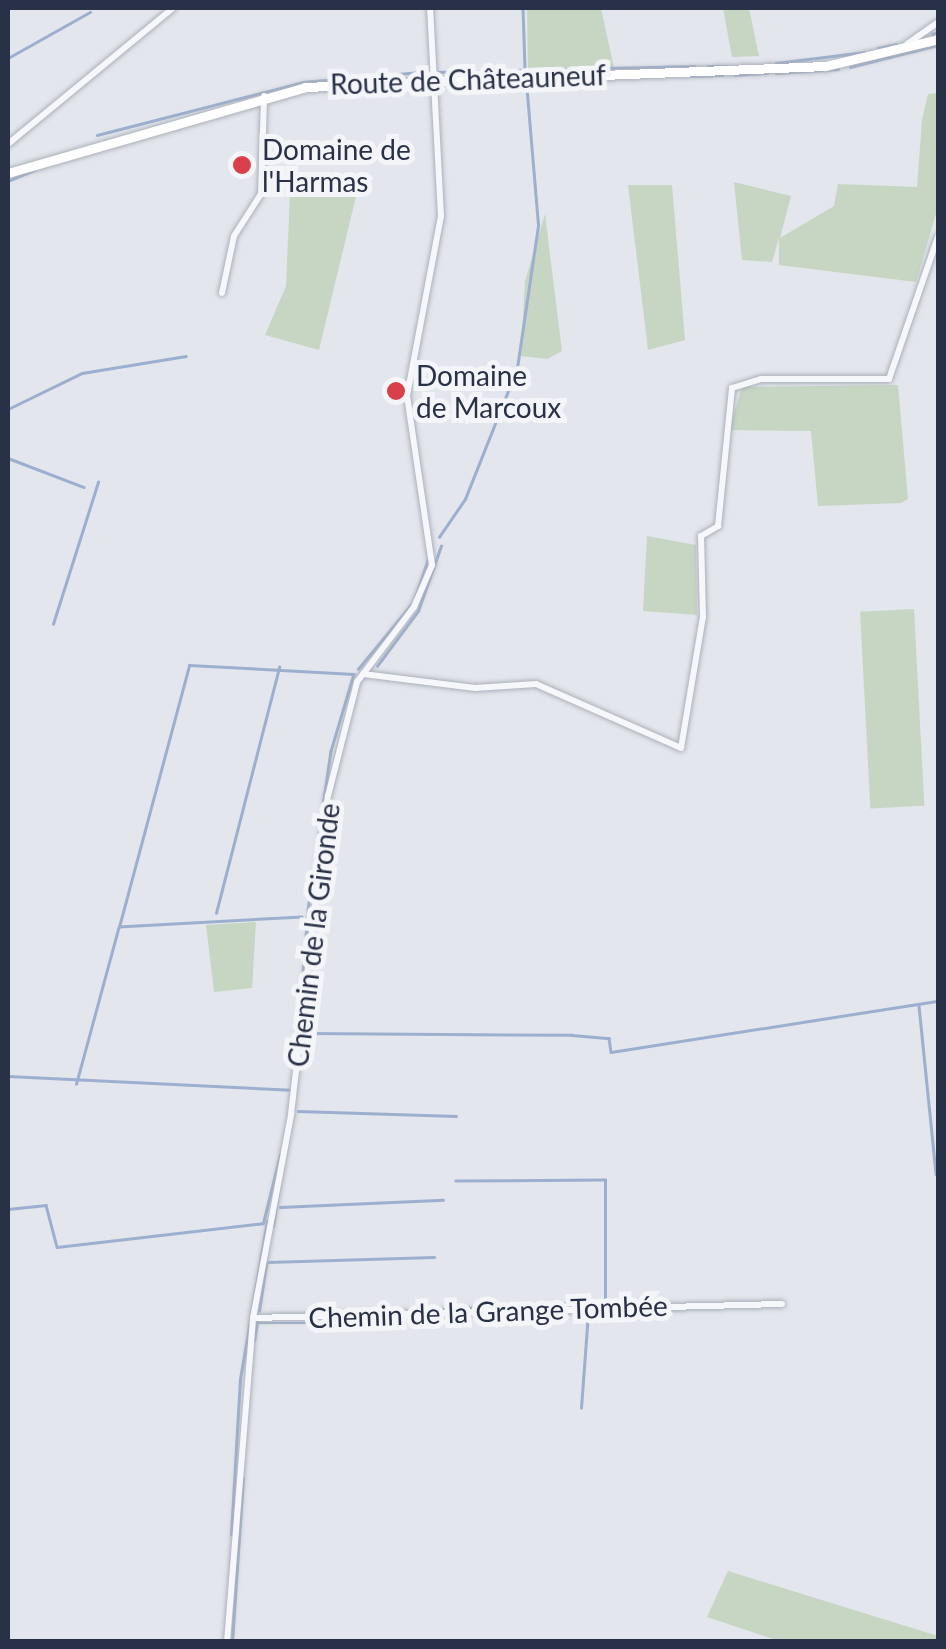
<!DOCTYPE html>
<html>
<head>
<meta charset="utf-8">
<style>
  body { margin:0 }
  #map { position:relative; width:946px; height:1649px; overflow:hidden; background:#e3e6ec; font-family:Lato,sans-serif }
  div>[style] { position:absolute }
  .green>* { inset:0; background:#c6d6c3; transform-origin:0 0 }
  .stream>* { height:2.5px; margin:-1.25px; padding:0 1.25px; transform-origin:1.25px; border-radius:1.25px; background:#9cafce }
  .roads { filter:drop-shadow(0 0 2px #abb0ba) drop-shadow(0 0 2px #abb0ba) }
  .street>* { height:6px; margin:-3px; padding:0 3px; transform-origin:3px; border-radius:3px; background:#f6f7fa }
  .secondary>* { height:9px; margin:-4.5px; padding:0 4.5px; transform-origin:4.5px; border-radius:4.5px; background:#fff }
  .dots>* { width:28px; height:28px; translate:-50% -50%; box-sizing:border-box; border:5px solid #f3f5f9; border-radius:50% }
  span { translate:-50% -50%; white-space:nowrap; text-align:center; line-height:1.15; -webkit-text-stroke:10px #f3f5f9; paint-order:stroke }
  .street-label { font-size:28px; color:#293146 }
  .poi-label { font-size:28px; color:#293146 }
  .left { translate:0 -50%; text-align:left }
  .frame { position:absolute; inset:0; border:10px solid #293146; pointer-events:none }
</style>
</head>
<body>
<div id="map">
  <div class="green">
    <div style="clip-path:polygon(527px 8px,601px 8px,614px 68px,528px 68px)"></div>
    <div style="clip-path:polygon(723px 8px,749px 8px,759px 56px,732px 57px)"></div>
    <div style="clip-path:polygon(938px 93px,938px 207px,916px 282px,779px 265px,779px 238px,772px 262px,742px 260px,734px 182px,791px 196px,780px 238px,834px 206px,838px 184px,917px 187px,922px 120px,928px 94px)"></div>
    <div style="clip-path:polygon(628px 185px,672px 185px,685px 340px,648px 350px)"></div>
    <div style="clip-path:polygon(358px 188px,319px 350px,265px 335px,286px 286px,290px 194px)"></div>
    <div style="clip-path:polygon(545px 214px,562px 351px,547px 359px,521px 356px,525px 281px)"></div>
    <div style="clip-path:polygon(898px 385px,908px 499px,901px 503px,818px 506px,811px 431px,729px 430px,742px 387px)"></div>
    <div style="clip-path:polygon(647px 536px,696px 545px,697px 615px,643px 611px)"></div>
    <div style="left:914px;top:609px;width:197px;height:54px;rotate:87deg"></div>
    <div style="clip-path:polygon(256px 922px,252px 988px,214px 992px,206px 925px)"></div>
    <div style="clip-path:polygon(728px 1571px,938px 1636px,938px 1641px,779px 1641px,707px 1617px)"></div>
  </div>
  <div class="stream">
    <div style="left:523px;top:8px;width:60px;rotate:88.1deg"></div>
    <div style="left:932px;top:34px;width:6px;rotate:-18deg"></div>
    <div style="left:878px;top:48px;width:19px;rotate:-12deg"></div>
    <div style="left:8px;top:58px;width:94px;rotate:-29.3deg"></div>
    <div style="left:776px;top:63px;width:89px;rotate:-7.1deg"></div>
    <div style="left:708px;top:66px;width:19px"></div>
    <div style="left:850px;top:67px;width:91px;rotate:-14deg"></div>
    <div style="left:435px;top:72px;width:259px;rotate:-1.3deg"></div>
    <div style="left:776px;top:73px;width:62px;rotate:-3.7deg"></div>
    <div style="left:735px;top:75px;width:32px;rotate:-4deg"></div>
    <div style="left:692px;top:76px;width:30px;rotate:-2deg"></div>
    <div style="left:97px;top:135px;width:213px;rotate:-14.4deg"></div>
    <div style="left:303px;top:82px;width:118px;rotate:-4.8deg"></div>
    <div style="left:8px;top:181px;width:28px;rotate:-23deg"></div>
    <div style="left:8px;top:409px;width:82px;rotate:-25.9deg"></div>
    <div style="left:82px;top:373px;width:105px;rotate:-9.3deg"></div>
    <div style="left:8px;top:458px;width:81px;rotate:20.9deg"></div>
    <div style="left:439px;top:537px;width:46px;rotate:-55.6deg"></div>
    <div style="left:465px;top:499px;width:141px;rotate:-68.3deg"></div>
    <div style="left:517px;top:368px;width:145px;rotate:-81.6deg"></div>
    <div style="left:538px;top:225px;width:144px;rotate:-94.8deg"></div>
    <div style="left:415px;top:598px;width:41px;rotate:-71.6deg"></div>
    <div style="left:53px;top:624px;width:149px;rotate:-72.4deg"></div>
    <div style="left:377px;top:666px;width:69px;rotate:-53.3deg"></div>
    <div style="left:418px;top:611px;width:69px;rotate:-70.5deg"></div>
    <div style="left:358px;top:669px;width:83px;rotate:-50.4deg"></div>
    <div style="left:216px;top:913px;width:254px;rotate:-75.6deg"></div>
    <div style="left:302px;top:917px;width:183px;rotate:176.9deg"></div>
    <div style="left:119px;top:927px;width:271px;rotate:-75deg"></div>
    <div style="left:189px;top:665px;width:165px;rotate:3.1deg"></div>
    <div style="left:354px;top:674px;width:80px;rotate:106.6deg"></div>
    <div style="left:331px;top:751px;width:168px;rotate:98.2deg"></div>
    <div style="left:302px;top:980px;width:49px;rotate:-85.3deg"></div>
    <div style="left:919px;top:1006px;width:169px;rotate:84.2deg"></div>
    <div style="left:300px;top:1007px;width:13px;rotate:-86deg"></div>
    <div style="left:307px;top:1033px;width:265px;rotate:0.4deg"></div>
    <div style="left:572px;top:1035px;width:37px;rotate:5deg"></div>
    <div style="left:609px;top:1038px;width:14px;rotate:82deg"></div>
    <div style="left:611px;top:1052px;width:331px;rotate:-8.9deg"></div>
    <div style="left:8px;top:1076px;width:282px;rotate:2.8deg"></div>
    <div style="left:76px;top:1084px;width:161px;rotate:-74.8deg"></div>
    <div style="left:298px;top:1111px;width:158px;rotate:1.8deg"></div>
    <div style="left:280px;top:1207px;width:163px;rotate:-2.5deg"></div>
    <div style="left:8px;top:1209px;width:38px;rotate:-6deg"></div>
    <div style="left:46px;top:1205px;width:43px;rotate:75.3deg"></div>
    <div style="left:57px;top:1247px;width:207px;rotate:-6.6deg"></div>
    <div style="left:263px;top:1223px;width:70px;rotate:-76deg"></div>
    <div style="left:273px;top:1226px;width:267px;rotate:-81.6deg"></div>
    <div style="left:268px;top:1262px;width:166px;rotate:-1.7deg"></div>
    <div style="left:427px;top:1310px;width:178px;rotate:-2.9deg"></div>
    <div style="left:605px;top:1301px;width:121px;rotate:-90deg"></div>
    <div style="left:605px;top:1180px;width:149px;rotate:179.6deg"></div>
    <div style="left:259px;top:1311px;width:48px;rotate:-81.5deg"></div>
    <div style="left:257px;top:1323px;width:97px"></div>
    <div style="left:254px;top:1341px;width:20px;rotate:-81deg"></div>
    <div style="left:581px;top:1408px;width:96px;rotate:-85.8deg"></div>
    <div style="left:231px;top:1535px;width:156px;rotate:-86.7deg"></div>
    <div style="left:240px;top:1379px;width:160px;rotate:-80.3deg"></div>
    <div style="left:232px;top:1642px;width:164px;rotate:-86.2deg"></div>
  </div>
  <div class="roads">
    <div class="street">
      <div style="left:907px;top:44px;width:38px;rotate:-35deg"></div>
      <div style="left:8px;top:144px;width:214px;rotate:-39.5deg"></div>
      <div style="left:222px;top:293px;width:58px;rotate:-78.1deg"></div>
      <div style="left:234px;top:236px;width:50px;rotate:-57.3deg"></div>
      <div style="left:261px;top:194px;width:98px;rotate:-88.2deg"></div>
      <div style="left:363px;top:674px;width:113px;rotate:7.1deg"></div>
      <div style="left:475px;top:688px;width:61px;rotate:-3.8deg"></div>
      <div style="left:536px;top:684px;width:158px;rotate:23.8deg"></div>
      <div style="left:681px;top:748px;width:133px;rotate:-80.5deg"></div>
      <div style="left:703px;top:617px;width:81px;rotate:-91.4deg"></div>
      <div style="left:701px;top:536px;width:20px;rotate:-30deg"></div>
      <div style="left:718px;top:526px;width:139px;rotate:-84.2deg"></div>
      <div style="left:732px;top:388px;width:30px;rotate:-17deg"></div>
      <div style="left:761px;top:379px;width:128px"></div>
      <div style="left:889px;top:379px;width:150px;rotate:-71deg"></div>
      <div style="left:253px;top:1318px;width:529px;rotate:-1.52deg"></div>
      <div style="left:227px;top:1642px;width:325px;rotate:-85.4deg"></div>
      <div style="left:253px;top:1318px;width:208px;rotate:-79.4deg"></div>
      <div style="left:291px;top:1114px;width:320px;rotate:-83.4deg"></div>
      <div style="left:328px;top:796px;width:118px;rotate:-75.7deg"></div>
      <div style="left:357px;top:682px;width:94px;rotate:-52.8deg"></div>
      <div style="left:414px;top:607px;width:46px;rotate:-66.8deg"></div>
      <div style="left:432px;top:565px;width:171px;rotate:-98.4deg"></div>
      <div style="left:407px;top:396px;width:183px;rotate:-79.3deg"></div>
      <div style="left:441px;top:216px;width:208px;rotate:-93deg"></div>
    </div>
    <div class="secondary">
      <div style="left:8px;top:173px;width:309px;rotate:-16.1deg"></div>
      <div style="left:305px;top:87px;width:520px;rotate:-2.31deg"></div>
      <div style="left:825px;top:66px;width:116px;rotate:-13.4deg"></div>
    </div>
  </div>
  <div class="dots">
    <div style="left:242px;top:165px;background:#d94049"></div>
    <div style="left:396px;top:391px;background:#d94049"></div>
  </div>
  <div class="street-label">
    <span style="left:468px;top:79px;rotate:-2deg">Route de Châteauneuf</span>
    <span style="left:313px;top:935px;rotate:-83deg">Chemin de la Gironde</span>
    <span style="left:488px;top:1311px;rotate:-2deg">Chemin de la Grange Tombée</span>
  </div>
  <div class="poi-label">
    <span class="left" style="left:262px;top:165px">Domaine de<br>l'Harmas</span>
    <span class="left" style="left:416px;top:391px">Domaine<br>de Marcoux</span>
  </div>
  <div class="frame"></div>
</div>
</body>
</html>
